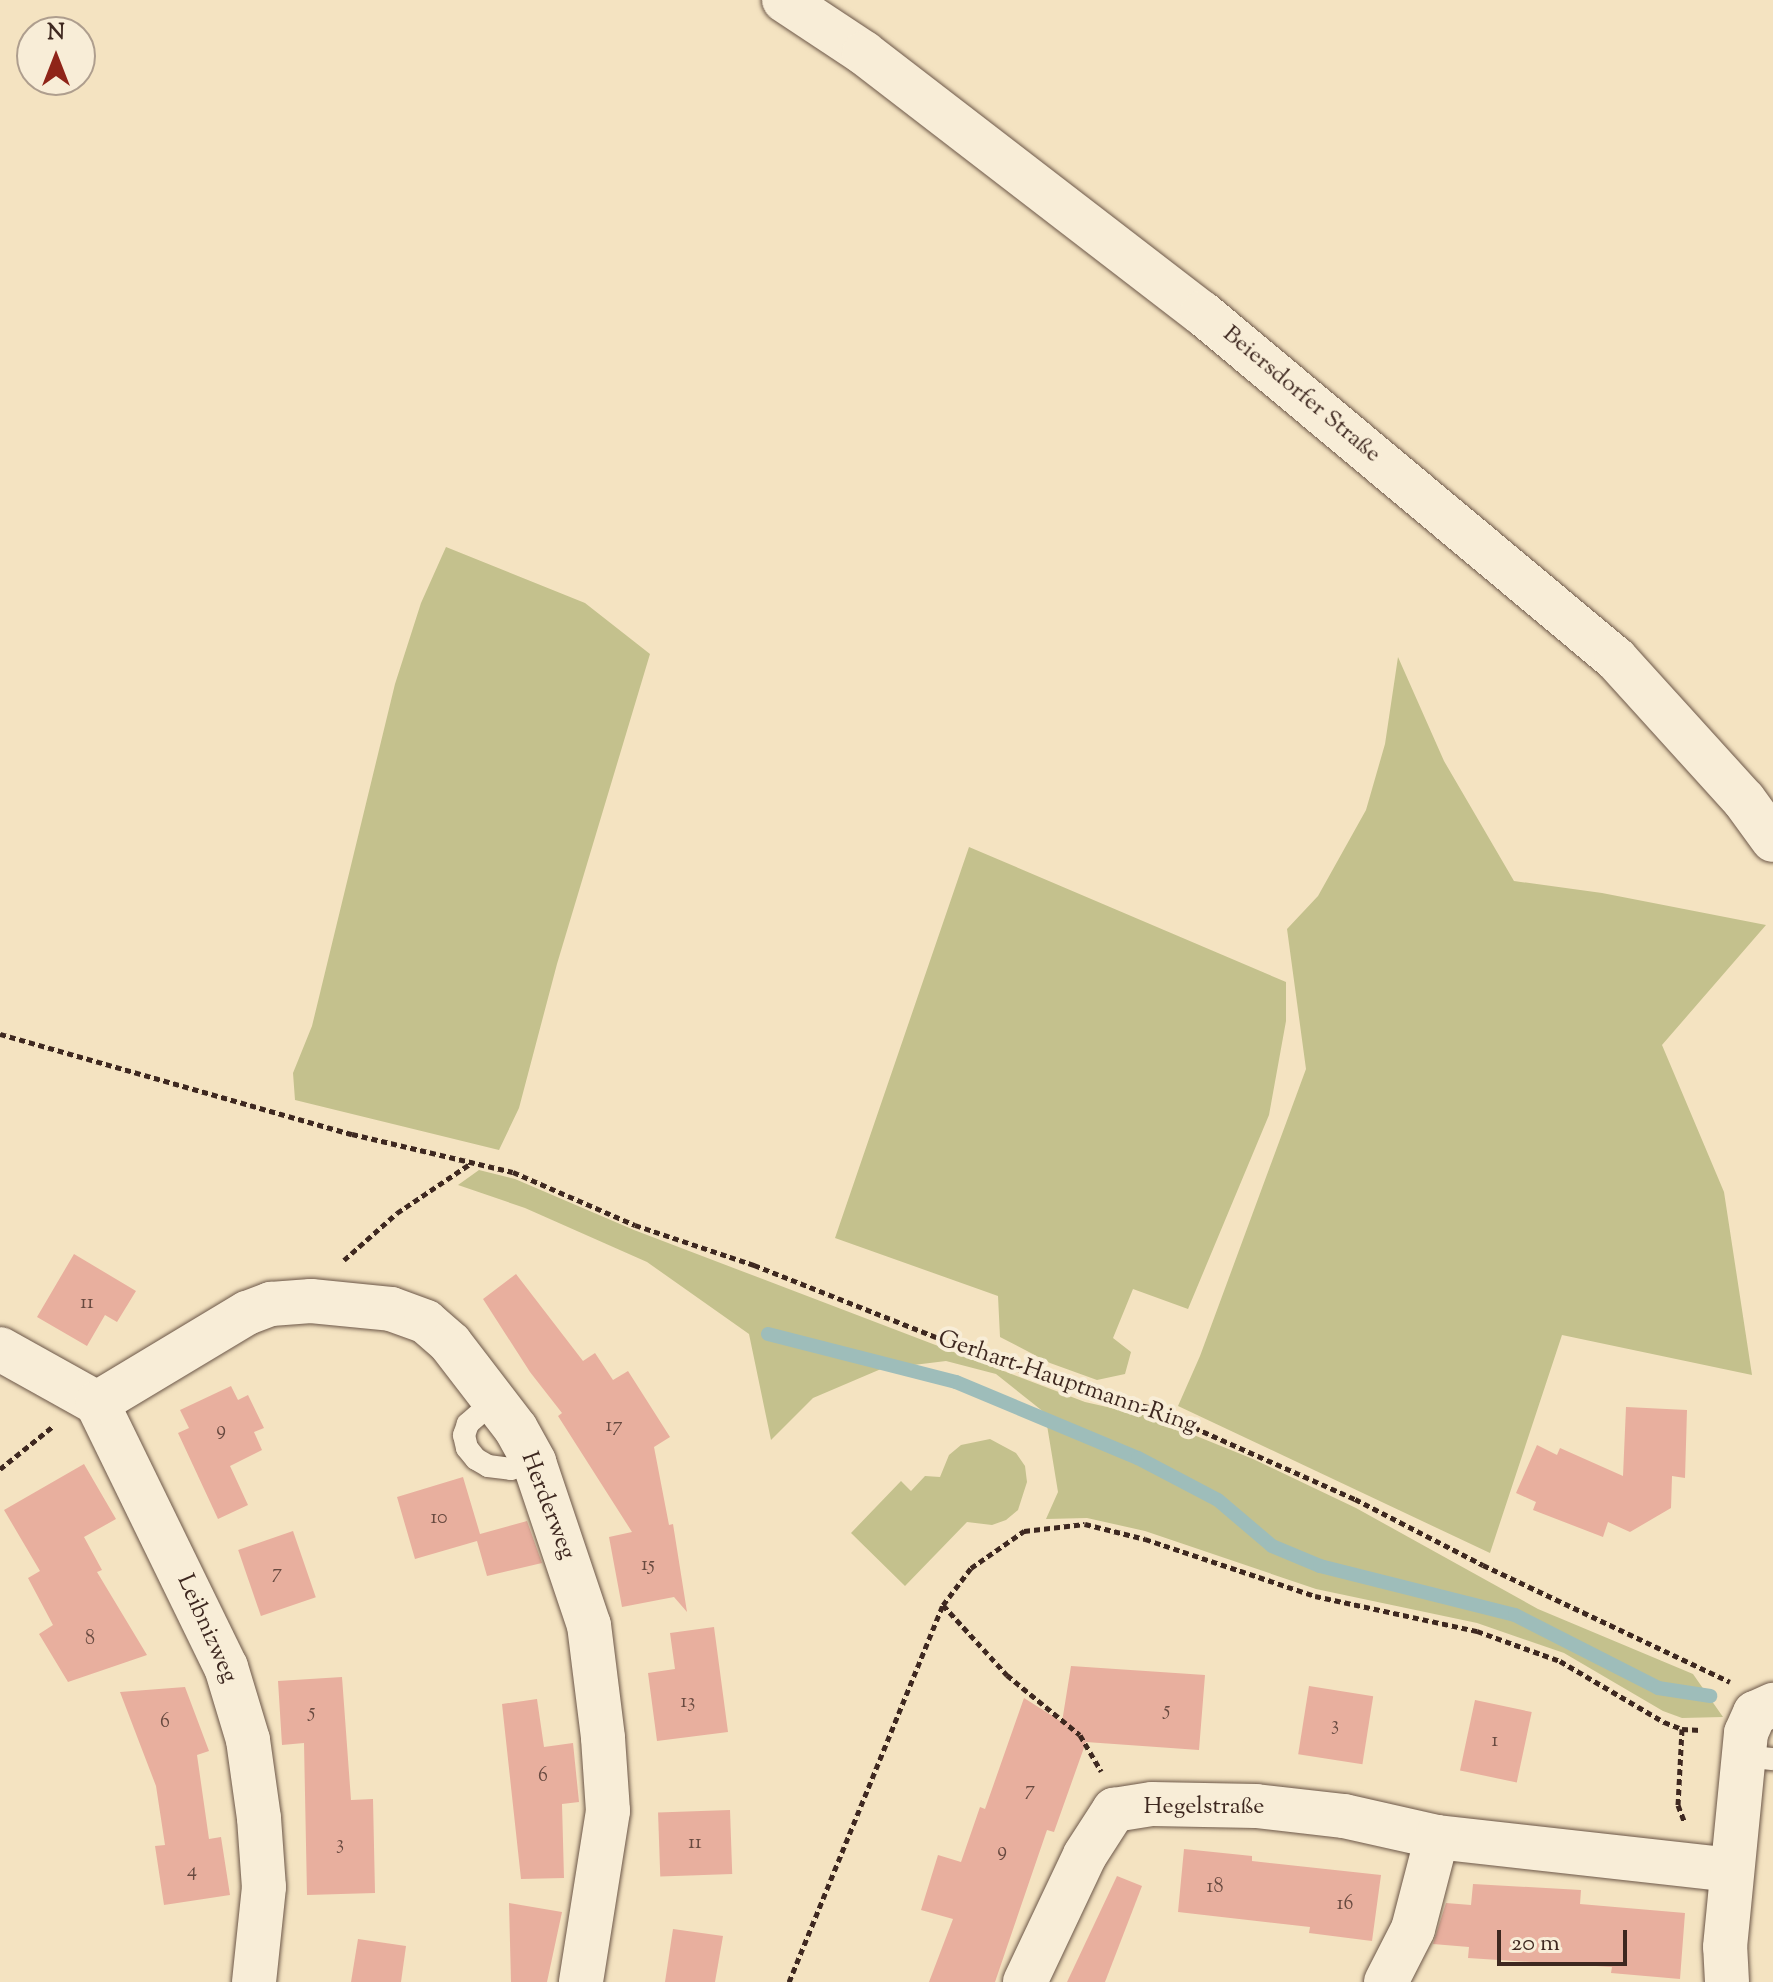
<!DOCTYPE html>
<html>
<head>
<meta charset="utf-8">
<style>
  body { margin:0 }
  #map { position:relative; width:1773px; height:1982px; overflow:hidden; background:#f4e3c1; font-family:"Sorts Mill Goudy",serif }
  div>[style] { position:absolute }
  .green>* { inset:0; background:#c4c18d }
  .stream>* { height:14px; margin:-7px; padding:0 7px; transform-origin:7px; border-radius:7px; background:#9ebdba }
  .building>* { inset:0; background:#e8af9e; transform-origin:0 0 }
  .path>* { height:5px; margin-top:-2.5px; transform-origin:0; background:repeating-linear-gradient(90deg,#3e2820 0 6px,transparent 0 10px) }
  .roads { filter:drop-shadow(0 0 2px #6c5748) drop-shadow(0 0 2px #6c5748) }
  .lane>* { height:22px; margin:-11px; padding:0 11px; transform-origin:11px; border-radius:11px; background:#f8edd7 }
  .street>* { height:44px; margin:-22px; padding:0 22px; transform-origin:22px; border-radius:22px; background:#f8edd7 }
  .secondary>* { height:44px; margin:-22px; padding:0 22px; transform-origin:22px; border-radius:22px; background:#f8edd7 }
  span { translate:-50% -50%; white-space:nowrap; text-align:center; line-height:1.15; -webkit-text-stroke:8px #f8edd7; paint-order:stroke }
  .number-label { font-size:20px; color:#684a40 }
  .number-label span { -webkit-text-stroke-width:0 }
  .street-label { font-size:24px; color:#3e2820 }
  .north { position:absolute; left:16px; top:16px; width:80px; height:80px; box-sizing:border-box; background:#f8edd7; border:2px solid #ae9e8e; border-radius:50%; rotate:0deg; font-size:22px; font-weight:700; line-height:32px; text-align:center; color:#3e2820 }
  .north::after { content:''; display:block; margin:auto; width:28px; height:36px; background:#8f2418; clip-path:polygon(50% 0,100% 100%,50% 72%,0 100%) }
  .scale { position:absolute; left:1497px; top:1930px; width:130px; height:36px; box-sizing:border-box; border:4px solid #3e2820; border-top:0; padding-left:10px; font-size:24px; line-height:28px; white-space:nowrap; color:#3e2820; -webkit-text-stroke:6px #f8edd7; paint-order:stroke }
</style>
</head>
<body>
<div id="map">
  <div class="green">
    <div style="clip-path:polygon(446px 547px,585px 603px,650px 654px,557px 964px,519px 1108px,499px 1150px,295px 1100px,293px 1073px,312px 1026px,395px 684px,421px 603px)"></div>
    <div style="clip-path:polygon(1398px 657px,1444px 761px,1514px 881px,1602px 893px,1766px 925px,1662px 1045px,1724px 1192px,1752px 1375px,1562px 1335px,1490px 1553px,1178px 1406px,1200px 1356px,1306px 1069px,1287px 929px,1318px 896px,1366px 810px,1385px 744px)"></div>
    <div style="clip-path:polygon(969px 847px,1286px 982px,1286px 1021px,1269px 1115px,1188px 1309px,1133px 1289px,1113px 1338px,1131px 1352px,1125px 1374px,1097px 1380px,1050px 1363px,1000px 1337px,998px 1296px,835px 1238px)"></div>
    <div style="clip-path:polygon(479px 1170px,515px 1179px,634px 1230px,1085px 1402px,1147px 1416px,1253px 1459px,1356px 1508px,1538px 1609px,1693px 1674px,1723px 1717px,1682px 1718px,1663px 1711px,1564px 1653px,1477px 1623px,1316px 1589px,1145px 1531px,1087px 1518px,1046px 1519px,1058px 1492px,1045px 1413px,996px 1374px,946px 1361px,881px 1369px,813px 1398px,771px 1440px,749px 1334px,647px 1262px,525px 1208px,458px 1185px)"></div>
    <div style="clip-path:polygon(990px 1439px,1016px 1453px,1025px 1466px,1027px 1482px,1018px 1510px,1006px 1520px,992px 1525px,967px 1522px,905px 1586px,851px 1533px,901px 1481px,911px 1491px,925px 1476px,940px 1477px,949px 1455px,961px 1445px)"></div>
  </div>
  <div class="stream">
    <div style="left:768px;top:1334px;width:194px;rotate:14.3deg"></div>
    <div style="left:956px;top:1382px;width:197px;rotate:22.7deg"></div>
    <div style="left:1138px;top:1458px;width:90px;rotate:27.7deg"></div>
    <div style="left:1218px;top:1500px;width:71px;rotate:40.4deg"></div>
    <div style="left:1272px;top:1546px;width:52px;rotate:22.6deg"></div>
    <div style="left:1320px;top:1566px;width:201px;rotate:14.1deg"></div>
    <div style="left:1515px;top:1615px;width:161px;rotate:27deg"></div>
    <div style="left:1658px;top:1688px;width:53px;rotate:8.7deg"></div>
  </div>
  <div class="building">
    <div style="clip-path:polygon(74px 1254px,136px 1291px,117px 1322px,105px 1315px,87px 1346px,37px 1317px)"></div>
    <div style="clip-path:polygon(516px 1274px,583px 1361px,595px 1353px,613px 1380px,628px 1371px,670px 1437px,654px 1447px,669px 1525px,673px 1524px,687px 1612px,674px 1597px,622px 1607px,609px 1537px,632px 1532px,558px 1416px,562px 1413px,530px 1372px,483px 1299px)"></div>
    <div style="clip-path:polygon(231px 1386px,238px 1400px,248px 1395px,264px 1428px,254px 1432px,262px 1450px,230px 1466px,248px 1505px,218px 1519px,178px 1433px,189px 1428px,180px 1410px)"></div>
    <div style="clip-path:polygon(1626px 1407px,1687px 1410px,1685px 1478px,1672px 1476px,1671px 1508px,1630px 1532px,1608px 1522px,1603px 1537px,1533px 1510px,1536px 1502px,1516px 1493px,1537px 1445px,1557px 1455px,1560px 1448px,1623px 1476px)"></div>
    <div style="clip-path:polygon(84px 1464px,116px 1519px,84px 1537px,102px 1570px,97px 1572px,147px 1655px,68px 1682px,39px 1634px,53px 1625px,28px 1578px,40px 1571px,4px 1510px)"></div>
    <div style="clip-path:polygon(463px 1477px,480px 1534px,527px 1521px,542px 1563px,487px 1576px,477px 1541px,415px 1559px,397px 1497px)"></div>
    <div style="left:293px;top:1531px;width:70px;height:58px;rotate:71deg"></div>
    <div style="clip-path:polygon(714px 1627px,728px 1732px,657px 1741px,648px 1673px,675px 1669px,670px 1633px)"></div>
    <div style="clip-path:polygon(1071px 1666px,1205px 1675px,1199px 1750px,1086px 1742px,1054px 1832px,1047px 1830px,995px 1982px,929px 1982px,953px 1919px,921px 1910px,938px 1855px,961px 1862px,980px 1807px,985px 1809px,1024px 1698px,1062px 1722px)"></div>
    <div style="clip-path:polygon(342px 1677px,351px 1800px,373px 1799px,375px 1893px,307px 1895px,304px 1743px,282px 1745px,278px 1681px)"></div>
    <div style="left:1309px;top:1686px;width:65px;height:69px;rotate:9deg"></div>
    <div style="clip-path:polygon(185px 1687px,209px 1751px,197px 1755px,209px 1839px,221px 1837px,230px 1895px,164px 1905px,155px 1846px,165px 1845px,156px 1786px,120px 1692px)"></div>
    <div style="clip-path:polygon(537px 1699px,544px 1747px,573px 1743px,579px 1802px,562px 1804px,564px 1878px,521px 1879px,502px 1704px)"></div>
    <div style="left:1475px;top:1700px;width:58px;height:72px;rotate:12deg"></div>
    <div style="left:730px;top:1810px;width:64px;height:72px;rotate:88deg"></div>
    <div style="clip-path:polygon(1184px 1849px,1252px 1856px,1252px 1861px,1381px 1875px,1372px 1941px,1309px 1933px,1310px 1927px,1178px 1912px)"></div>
    <div style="clip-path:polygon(1117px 1876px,1142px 1886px,1105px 1982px,1067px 1982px)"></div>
    <div style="clip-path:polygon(1473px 1884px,1581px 1890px,1580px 1904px,1685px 1913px,1680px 1979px,1611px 1973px,1612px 1967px,1468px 1958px,1469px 1947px,1433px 1944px,1446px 1903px,1471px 1905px)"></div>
    <div style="clip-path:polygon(509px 1903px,562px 1912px,547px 1982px,511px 1982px)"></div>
    <div style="clip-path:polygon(673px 1929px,723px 1936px,715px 1982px,665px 1982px)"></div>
    <div style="clip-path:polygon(358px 1939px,406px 1946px,401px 1982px,351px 1982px)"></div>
  </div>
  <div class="path">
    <div style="left:0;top:1034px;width:366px;rotate:15.9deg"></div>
    <div style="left:352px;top:1134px;width:165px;rotate:13.3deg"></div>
    <div style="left:513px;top:1172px;width:133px;rotate:23.5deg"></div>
    <div style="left:635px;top:1225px;width:126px;rotate:18.6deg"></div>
    <div style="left:754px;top:1265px;width:264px;rotate:21.6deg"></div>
    <div style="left:999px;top:1362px;width:90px;rotate:20deg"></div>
    <div style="left:1084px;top:1393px;width:66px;rotate:12.3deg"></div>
    <div style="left:1148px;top:1407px;width:227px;rotate:24deg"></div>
    <div style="left:1355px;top:1499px;width:144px;rotate:27.3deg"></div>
    <div style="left:1483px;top:1565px;width:273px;rotate:25.3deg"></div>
    <div style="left:344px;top:1260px;width:71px;rotate:-41.6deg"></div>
    <div style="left:397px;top:1213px;width:92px;rotate:-33.9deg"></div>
    <div style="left:0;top:1469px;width:67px;rotate:-38.9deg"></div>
    <div style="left:943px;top:1605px;width:95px;rotate:47.6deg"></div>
    <div style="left:1007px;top:1675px;width:94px;rotate:39.4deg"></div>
    <div style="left:1080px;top:1735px;width:42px;rotate:59.7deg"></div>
    <div style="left:1682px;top:1729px;width:76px;rotate:93deg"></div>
    <div style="left:1678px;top:1805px;width:19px;rotate:69deg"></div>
    <div style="left:789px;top:1982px;width:407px;rotate:-67.8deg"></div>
    <div style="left:943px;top:1605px;width:46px;rotate:-52.9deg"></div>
    <div style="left:971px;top:1568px;width:65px;rotate:-34.9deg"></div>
    <div style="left:1024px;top:1531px;width:61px;rotate:-6.5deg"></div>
    <div style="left:1085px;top:1524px;width:62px;rotate:14deg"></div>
    <div style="left:1145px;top:1539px;width:179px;rotate:18.5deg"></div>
    <div style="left:1315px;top:1596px;width:166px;rotate:12.2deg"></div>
    <div style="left:1477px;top:1631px;width:88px;rotate:19.9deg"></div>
    <div style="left:1560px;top:1661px;width:121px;rotate:30.4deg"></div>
    <div style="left:1664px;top:1722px;width:19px;rotate:21deg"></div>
    <div style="left:1682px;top:1729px;width:19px;rotate:3deg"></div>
  </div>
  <div class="roads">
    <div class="lane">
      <div style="left:494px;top:1401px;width:35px;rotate:139deg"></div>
      <div style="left:468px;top:1424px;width:12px;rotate:110deg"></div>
      <div style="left:464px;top:1435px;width:13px;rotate:77deg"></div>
      <div style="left:467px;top:1448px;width:14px;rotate:51deg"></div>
      <div style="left:476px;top:1459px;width:14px;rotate:30deg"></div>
      <div style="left:488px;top:1466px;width:23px;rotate:7deg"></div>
      <div style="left:511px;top:1469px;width:24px;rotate:-17deg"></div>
      <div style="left:1743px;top:1756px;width:30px;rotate:6deg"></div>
    </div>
    <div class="street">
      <div style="left:0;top:1349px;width:111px;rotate:29.1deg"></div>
      <div style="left:97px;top:1403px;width:294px;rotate:64deg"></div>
      <div style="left:226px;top:1667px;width:76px;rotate:73.2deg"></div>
      <div style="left:248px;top:1740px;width:79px;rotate:82deg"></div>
      <div style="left:259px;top:1818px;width:69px;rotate:85.9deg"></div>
      <div style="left:264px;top:1887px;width:96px;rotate:96deg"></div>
      <div style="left:97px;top:1403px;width:175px;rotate:-31deg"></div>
      <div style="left:247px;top:1313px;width:26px;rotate:-21deg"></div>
      <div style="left:271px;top:1304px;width:40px;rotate:-4.3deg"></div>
      <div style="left:311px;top:1301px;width:80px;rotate:5.7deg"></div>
      <div style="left:391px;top:1309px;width:37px;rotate:20deg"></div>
      <div style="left:426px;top:1322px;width:32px;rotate:41deg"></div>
      <div style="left:450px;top:1343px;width:108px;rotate:52.5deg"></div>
      <div style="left:516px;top:1429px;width:38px;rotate:61deg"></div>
      <div style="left:534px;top:1462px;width:172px;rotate:71.4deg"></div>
      <div style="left:589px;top:1625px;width:114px;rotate:82.9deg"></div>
      <div style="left:603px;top:1738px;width:73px;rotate:86.1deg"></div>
      <div style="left:608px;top:1811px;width:173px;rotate:99deg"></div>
      <div style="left:1025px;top:1982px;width:140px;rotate:-64.7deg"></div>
      <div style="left:1085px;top:1855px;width:54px;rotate:-57.2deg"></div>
      <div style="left:1114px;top:1810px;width:38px;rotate:-9deg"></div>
      <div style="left:1152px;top:1804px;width:104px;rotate:1.1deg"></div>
      <div style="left:1256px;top:1806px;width:89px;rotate:6.5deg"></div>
      <div style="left:1344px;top:1816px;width:95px;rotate:12.7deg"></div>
      <div style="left:1437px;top:1837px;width:296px;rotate:6.4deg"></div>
      <div style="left:1386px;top:1982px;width:59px;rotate:-63deg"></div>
      <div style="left:1413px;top:1929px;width:95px;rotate:-75.4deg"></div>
      <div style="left:1727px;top:1982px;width:35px;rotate:-93deg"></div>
      <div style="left:1725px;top:1947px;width:215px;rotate:-84.4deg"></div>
      <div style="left:1746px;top:1733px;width:22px;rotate:-66deg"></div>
      <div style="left:1755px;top:1713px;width:20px;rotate:-24deg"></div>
    </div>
    <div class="secondary">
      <div style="left:784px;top:0;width:96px;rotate:33.5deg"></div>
      <div style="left:864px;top:53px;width:426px;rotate:37.6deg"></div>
      <div style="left:1202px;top:313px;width:540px;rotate:39.89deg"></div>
      <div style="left:1616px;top:659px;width:190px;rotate:47.8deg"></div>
      <div style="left:1744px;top:800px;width:49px;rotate:54.1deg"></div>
    </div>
  </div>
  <div class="number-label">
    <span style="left:87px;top:1303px">11</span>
    <span style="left:614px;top:1426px">17</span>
    <span style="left:221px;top:1430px">9</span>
    <span style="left:439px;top:1518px">10</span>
    <span style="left:648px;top:1565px">15</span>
    <span style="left:277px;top:1573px">7</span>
    <span style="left:90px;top:1639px">8</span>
    <span style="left:688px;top:1702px">13</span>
    <span style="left:1167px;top:1710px">5</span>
    <span style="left:312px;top:1712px">5</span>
    <span style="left:165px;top:1722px">6</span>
    <span style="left:1335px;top:1725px">3</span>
    <span style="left:1495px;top:1741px">1</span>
    <span style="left:543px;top:1776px">6</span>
    <span style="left:1030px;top:1790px">7</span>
    <span style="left:695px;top:1843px">11</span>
    <span style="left:340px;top:1844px">3</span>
    <span style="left:1002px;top:1851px">9</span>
    <span style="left:192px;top:1871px">4</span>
    <span style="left:1215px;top:1887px">18</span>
    <span style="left:1345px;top:1904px">16</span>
  </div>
  <div class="street-label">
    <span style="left:1301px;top:395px;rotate:40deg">Beiersdorfer Straße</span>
    <span style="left:1067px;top:1383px;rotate:19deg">Gerhart-Hauptmann-Ring</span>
    <span style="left:547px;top:1506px;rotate:69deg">Herderweg</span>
    <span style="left:206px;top:1629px;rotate:66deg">Leibnizweg</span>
    <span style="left:1204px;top:1808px">Hegelstraße</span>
  </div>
  <div class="north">N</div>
  <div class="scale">20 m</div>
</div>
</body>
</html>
